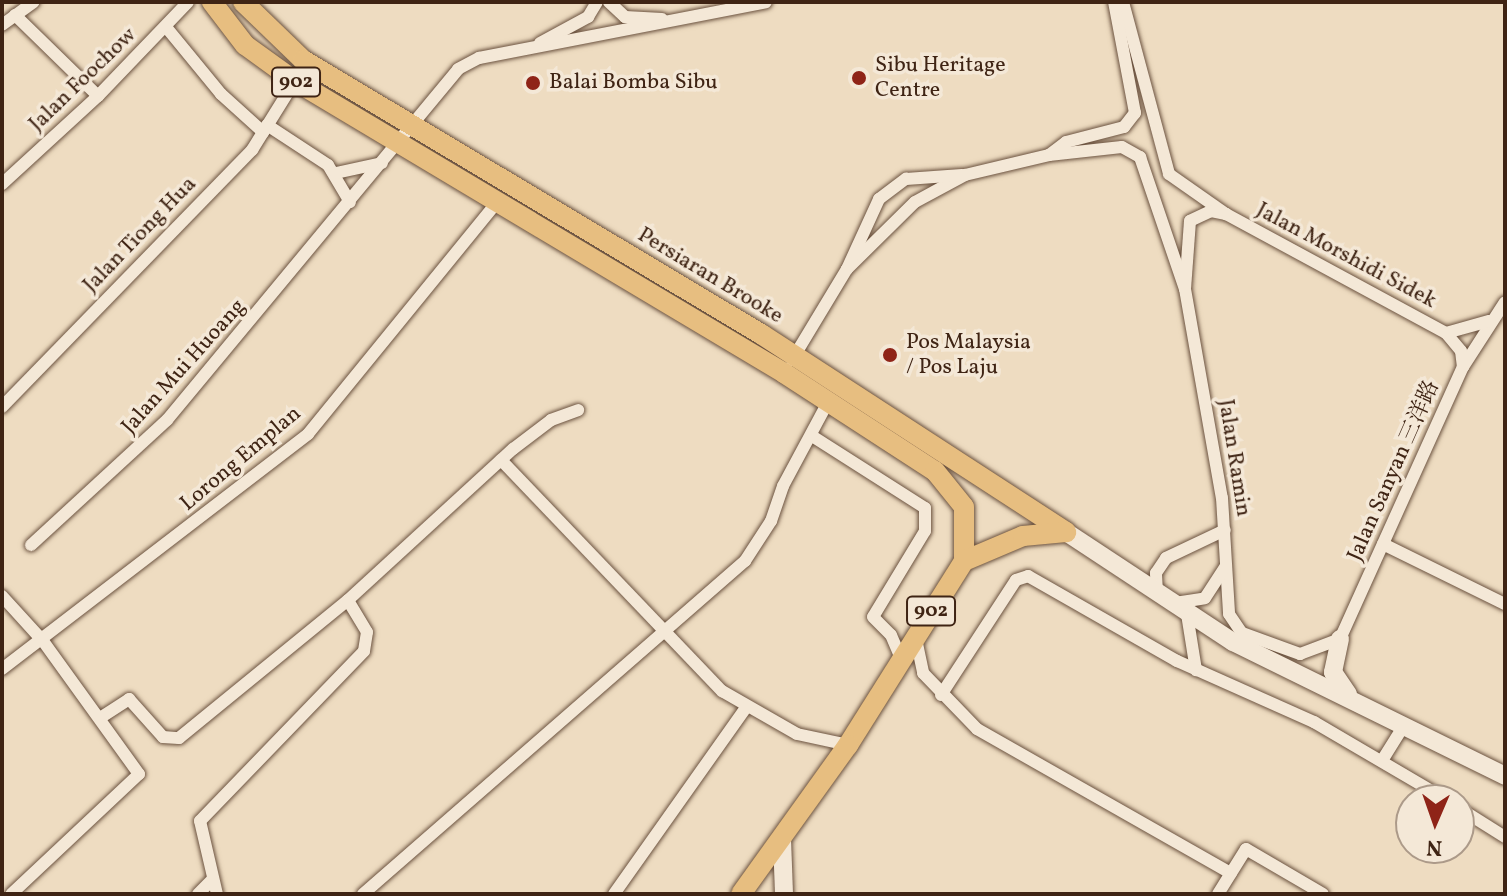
<!DOCTYPE html>
<html>
<head>
<meta charset="utf-8">
<style>
  body { margin:0 }
  #map { position:relative; width:1507px; height:896px; overflow:hidden; background:#eedcc1; font-family:Vollkorn,"Noto Serif SC",serif }
  div>[style] { position:absolute }
  .roads { filter:drop-shadow(0 0 2px #6b523f) drop-shadow(0 0 2px #6b523f) }
  .street>* { height:12px; margin:-6px; padding:0 6px; transform-origin:6px; border-radius:6px; background:#f4e8d7 }
  .secondary>* { height:18px; margin:-9px; padding:0 9px; transform-origin:9px; border-radius:9px; background:#f4e8d7 }
  .primary>* { height:20px; margin:-10px; padding:0 10px; transform-origin:10px; border-radius:10px; background:#e7be80 }
  .dots>* { width:22px; height:22px; translate:-50% -50%; box-sizing:border-box; border:4px solid #f4e8d7; border-radius:50% }
  span { translate:-50% -50%; white-space:nowrap; text-align:center; line-height:1.15; -webkit-text-stroke:7px #f4e8d7; paint-order:stroke }
  .shield-label span { padding:2px 6px; background:#f4e8d7; border:2px solid; border-radius:6px; -webkit-text-stroke-width:0 }
  .shield-label { font-size:20px; color:#3f2414; font-weight:700 }
  .poi-label { font-size:22px; color:#3f2414 }
  .left { translate:0 -50%; text-align:left }
  .street-label { font-size:22px; color:#3f2414 }
  .frame { position:absolute; inset:0; border:4px solid #3f2414; pointer-events:none }
  .north { position:absolute; left:1395px; top:784px; width:80px; height:80px; box-sizing:border-box; background:#f4e8d7; border:2px solid #ac9a89; border-radius:50%; rotate:182deg; font-size:22px; font-weight:700; line-height:32px; text-align:center; color:#3f2414 }
  .north::after { content:''; display:block; margin:auto; width:28px; height:36px; background:#8f2418; clip-path:polygon(50% 0,100% 100%,50% 72%,0 100%) }
</style>
</head>
<body>
<div id="map">
  <div class="roads">
    <div class="street">
      <div style="left:609px;top:2px;width:22px;rotate:43deg"></div>
      <div style="left:625px;top:17px;width:37px;rotate:3deg"></div>
      <div style="left:1123px;top:2px;width:178px;rotate:75deg"></div>
      <div style="left:1169px;top:174px;width:70px;rotate:35.1deg"></div>
      <div style="left:1226px;top:214px;width:250px;rotate:28.4deg"></div>
      <div style="left:1446px;top:333px;width:23px;rotate:50deg"></div>
      <div style="left:1461px;top:351px;width:16px;rotate:83deg"></div>
      <div style="left:15px;top:15px;width:116px;rotate:44.3deg"></div>
      <div style="left:2px;top:25px;width:39px;rotate:-36deg"></div>
      <div style="left:166px;top:27px;width:87px;rotate:50.6deg"></div>
      <div style="left:221px;top:94px;width:57px;rotate:42.1deg"></div>
      <div style="left:540px;top:43px;width:55px;rotate:-28.4deg"></div>
      <div style="left:588px;top:17px;width:17px;rotate:-59deg"></div>
      <div style="left:267px;top:125px;width:73px;rotate:33.3deg"></div>
      <div style="left:328px;top:165px;width:43px;rotate:59.3deg"></div>
      <div style="left:1049px;top:155px;width:21px;rotate:-37deg"></div>
      <div style="left:1066px;top:142px;width:60px;rotate:-14.5deg"></div>
      <div style="left:1124px;top:127px;width:18px;rotate:-52deg"></div>
      <div style="left:1135px;top:113px;width:113px;rotate:-100.7deg"></div>
      <div style="left:336px;top:173px;width:47px;rotate:-12.3deg"></div>
      <div style="left:2px;top:184px;width:130px;rotate:-42.5deg"></div>
      <div style="left:98px;top:96px;width:130px;rotate:-46.2deg"></div>
      <div style="left:1226px;top:214px;width:15px;rotate:-169deg"></div>
      <div style="left:1211px;top:211px;width:23px;rotate:155deg"></div>
      <div style="left:1190px;top:221px;width:68px;rotate:94.2deg"></div>
      <div style="left:1185px;top:289px;width:212px;rotate:80deg"></div>
      <div style="left:1222px;top:498px;width:116px;rotate:86.5deg"></div>
      <div style="left:1229px;top:614px;width:23px;rotate:56deg"></div>
      <div style="left:1242px;top:633px;width:62px;rotate:19.9deg"></div>
      <div style="left:1300px;top:654px;width:43px;rotate:-20.6deg"></div>
      <div style="left:1340px;top:639px;width:299px;rotate:-65.7deg"></div>
      <div style="left:1463px;top:367px;width:77px;rotate:-57.1deg"></div>
      <div style="left:847px;top:269px;width:95px;rotate:-44.6deg"></div>
      <div style="left:915px;top:202px;width:57px;rotate:-28.4deg"></div>
      <div style="left:965px;top:175px;width:86px;rotate:-13.4deg"></div>
      <div style="left:1049px;top:155px;width:73px;rotate:-6.3deg"></div>
      <div style="left:1122px;top:147px;width:21px;rotate:29deg"></div>
      <div style="left:1140px;top:157px;width:139px;rotate:71.2deg"></div>
      <div style="left:1446px;top:333px;width:45px;rotate:-15.6deg"></div>
      <div style="left:792px;top:360px;width:106px;rotate:-58.9deg"></div>
      <div style="left:847px;top:269px;width:77px;rotate:-65.4deg"></div>
      <div style="left:879px;top:199px;width:34px;rotate:-37deg"></div>
      <div style="left:906px;top:179px;width:56px;rotate:-4.1deg"></div>
      <div style="left:2px;top:407px;width:359px;rotate:-45.8deg"></div>
      <div style="left:252px;top:150px;width:81px;rotate:-58.1deg"></div>
      <div style="left:812px;top:436px;width:134px;rotate:32.5deg"></div>
      <div style="left:925px;top:508px;width:23px;rotate:90deg"></div>
      <div style="left:925px;top:531px;width:100px;rotate:121.2deg"></div>
      <div style="left:873px;top:617px;width:25px;rotate:45deg"></div>
      <div style="left:891px;top:635px;width:25px;rotate:67deg"></div>
      <div style="left:501px;top:460px;width:320px;rotate:46.3deg"></div>
      <div style="left:722px;top:691px;width:86px;rotate:29.8deg"></div>
      <div style="left:797px;top:734px;width:52px;rotate:12.2deg"></div>
      <div style="left:1383px;top:544px;width:136px;rotate:26.2deg"></div>
      <div style="left:31px;top:545px;width:185px;rotate:-42.6deg"></div>
      <div style="left:167px;top:420px;width:456px;rotate:-50.3deg"></div>
      <div style="left:458px;top:69px;width:24px;rotate:-28deg"></div>
      <div style="left:479px;top:58px;width:292px;rotate:-11deg"></div>
      <div style="left:1157px;top:593px;width:20px;rotate:-93deg"></div>
      <div style="left:1156px;top:573px;width:18px;rotate:-56deg"></div>
      <div style="left:1166px;top:558px;width:65px;rotate:-25.4deg"></div>
      <div style="left:2px;top:596px;width:61px;rotate:47.7deg"></div>
      <div style="left:43px;top:641px;width:164px;rotate:54.2deg"></div>
      <div style="left:139px;top:774px;width:175px;rotate:136.8deg"></div>
      <div style="left:1175px;top:603px;width:30px;rotate:-9deg"></div>
      <div style="left:1205px;top:598px;width:37px;rotate:-57deg"></div>
      <div style="left:1187px;top:614px;width:57px;rotate:80.9deg"></div>
      <div style="left:916px;top:639px;width:35px;rotate:78deg"></div>
      <div style="left:923px;top:673px;width:78px;rotate:46deg"></div>
      <div style="left:977px;top:729px;width:292px;rotate:29.6deg"></div>
      <div style="left:2px;top:669px;width:386px;rotate:-37.5deg"></div>
      <div style="left:308px;top:434px;width:299px;rotate:-50.8deg"></div>
      <div style="left:941px;top:695px;width:137px;rotate:-56.9deg"></div>
      <div style="left:1016px;top:580px;width:13px;rotate:-18deg"></div>
      <div style="left:1028px;top:576px;width:172px;rotate:29.7deg"></div>
      <div style="left:1177px;top:661px;width:150px;rotate:24deg"></div>
      <div style="left:1314px;top:722px;width:154px;rotate:30.4deg"></div>
      <div style="left:100px;top:718px;width:35px;rotate:-33deg"></div>
      <div style="left:129px;top:699px;width:51px;rotate:48.2deg"></div>
      <div style="left:163px;top:737px;width:16px;rotate:4deg"></div>
      <div style="left:179px;top:738px;width:218px;rotate:-39.2deg"></div>
      <div style="left:348px;top:600px;width:224px;rotate:-42.5deg"></div>
      <div style="left:513px;top:449px;width:48px;rotate:-37.3deg"></div>
      <div style="left:551px;top:420px;width:29px;rotate:-20deg"></div>
      <div style="left:1383px;top:759px;width:39px;rotate:-58deg"></div>
      <div style="left:1459px;top:808px;width:54px;rotate:32.2deg"></div>
      <div style="left:198px;top:894px;width:20px;rotate:-45deg"></div>
      <div style="left:217px;top:894px;width:75px;rotate:-103.1deg"></div>
      <div style="left:200px;top:821px;width:236px;rotate:-46deg"></div>
      <div style="left:364px;top:651px;width:19px;rotate:-81deg"></div>
      <div style="left:367px;top:632px;width:37px;rotate:-121deg"></div>
      <div style="left:363px;top:894px;width:507px;rotate:-41.08deg"></div>
      <div style="left:745px;top:561px;width:48px;rotate:-57deg"></div>
      <div style="left:771px;top:521px;width:37px;rotate:-71deg"></div>
      <div style="left:783px;top:486px;width:95px;rotate:-61.8deg"></div>
      <div style="left:614px;top:894px;width:227px;rotate:-54.7deg"></div>
      <div style="left:1218px;top:894px;width:53px;rotate:-58.1deg"></div>
      <div style="left:1246px;top:849px;width:89px;rotate:30.3deg"></div>
    </div>
    <div class="secondary">
      <div style="left:1066px;top:532px;width:200px;rotate:33.4deg"></div>
      <div style="left:1233px;top:642px;width:303px;rotate:26.2deg"></div>
      <div style="left:1340px;top:639px;width:34px;rotate:102deg"></div>
      <div style="left:1333px;top:672px;width:27px;rotate:56deg"></div>
      <div style="left:782px;top:839px;width:55px;rotate:87.9deg"></div>
    </div>
    <div class="primary">
      <div style="left:212px;top:2px;width:54px;rotate:52.5deg"></div>
      <div style="left:245px;top:45px;width:62px;rotate:35.8deg"></div>
      <div style="left:295px;top:81px;width:570px;rotate:30.84deg"></div>
      <div style="left:784px;top:373px;width:180px;rotate:33deg"></div>
      <div style="left:935px;top:471px;width:46px;rotate:51.1deg"></div>
      <div style="left:964px;top:507px;width:54px;rotate:90deg"></div>
      <div style="left:964px;top:561px;width:218px;rotate:122.2deg"></div>
      <div style="left:848px;top:745px;width:183px;rotate:125.7deg"></div>
      <div style="left:243px;top:2px;width:83px;rotate:44deg"></div>
      <div style="left:303px;top:60px;width:534px;rotate:30.89deg"></div>
      <div style="left:761px;top:334px;width:364px;rotate:33deg"></div>
      <div style="left:964px;top:561px;width:64px;rotate:-23deg"></div>
      <div style="left:1023px;top:536px;width:43px;rotate:-5.3deg"></div>
    </div>
  </div>
  <div class="dots">
    <div style="left:859px;top:78px;background:#8f2418"></div>
    <div style="left:533px;top:83px;background:#8f2418"></div>
    <div style="left:890px;top:355px;background:#8f2418"></div>
  </div>
  <div class="shield-label">
    <span style="left:296px;top:82px">902</span>
    <span style="left:931px;top:611px">902</span>
  </div>
  <div class="poi-label">
    <span class="left" style="left:875px;top:78px">Sibu Heritage<br>Centre</span>
    <span class="left" style="left:549px;top:83px">Balai Bomba Sibu</span>
    <span class="left" style="left:906px;top:355px">Pos Malaysia<br>/ Pos Laju</span>
  </div>
  <div class="street-label">
    <span style="left:83px;top:80px;rotate:-44deg">Jalan Foochow</span>
    <span style="left:140px;top:235px;rotate:-46deg">Jalan Tiong Hua</span>
    <span style="left:1346px;top:256px;rotate:28deg">Jalan Morshidi Sidek</span>
    <span style="left:710px;top:276px;rotate:31deg">Persiaran Brooke</span>
    <span style="left:184px;top:367px;rotate:-48deg">Jalan Mui Huoang</span>
    <span style="left:1234px;top:458px;rotate:81deg">Jalan Ramin</span>
    <span style="left:241px;top:459px;rotate:-40deg">Lorong Emplan</span>
    <span style="left:1394px;top:471px;rotate:-66deg">Jalan Sanyan 三洋路</span>
  </div>
  <div class="frame"></div>
  <div class="north">N</div>
</div>
</body>
</html>
